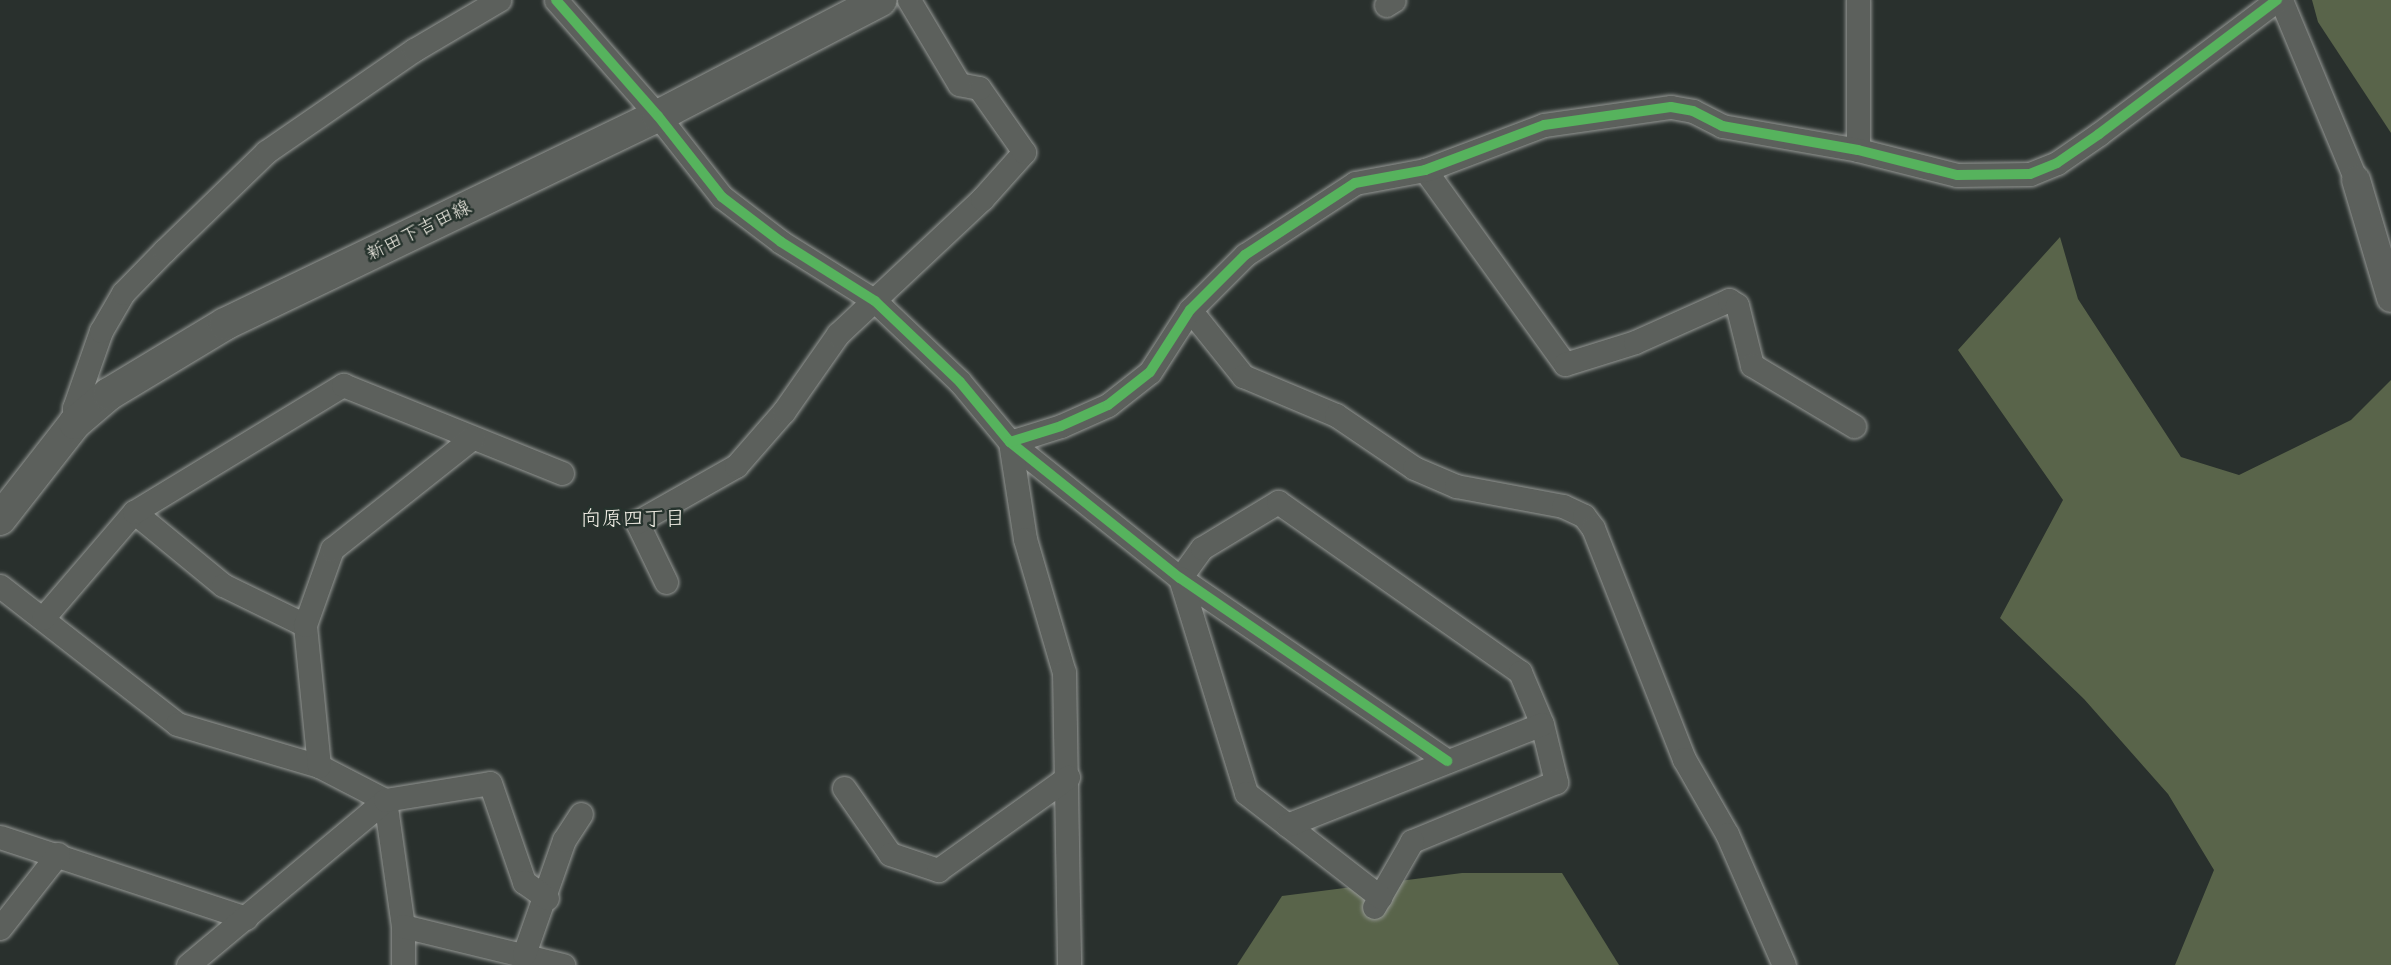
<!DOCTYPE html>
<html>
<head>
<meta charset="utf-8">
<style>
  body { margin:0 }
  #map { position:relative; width:2391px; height:965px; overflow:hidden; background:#29302d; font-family:"Balsamiq Sans","Klee One",sans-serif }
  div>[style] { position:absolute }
  .green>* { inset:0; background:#59644a }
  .roads { filter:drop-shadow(0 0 2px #969996) drop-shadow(0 0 2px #969996) }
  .minor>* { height:23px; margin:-11.5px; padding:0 11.5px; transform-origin:11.5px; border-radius:11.5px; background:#5c605c }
  .tertiary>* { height:28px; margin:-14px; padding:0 14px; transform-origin:14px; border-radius:14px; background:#5c605c }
  .secondary>* { height:32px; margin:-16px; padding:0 16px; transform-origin:16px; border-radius:16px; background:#5c605c }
  .cycleway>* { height:10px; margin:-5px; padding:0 5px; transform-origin:5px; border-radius:5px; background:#56b35d }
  span { translate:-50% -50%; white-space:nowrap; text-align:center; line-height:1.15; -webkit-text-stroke:5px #26332d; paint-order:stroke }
  .street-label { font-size:19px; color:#f4f1e8 }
  .neighbourhood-label { font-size:21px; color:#f4f1e8 }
</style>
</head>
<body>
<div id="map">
  <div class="green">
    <div style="clip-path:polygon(2312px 0,2391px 0,2391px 133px,2318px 22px)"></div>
    <div style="clip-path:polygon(2060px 237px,2078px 299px,2181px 457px,2239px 475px,2351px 420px,2391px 380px,2391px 965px,2175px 965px,2214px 870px,2168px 794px,2084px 699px,2000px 618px,2063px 500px,1958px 350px)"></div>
    <div style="clip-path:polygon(1462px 873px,1562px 873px,1619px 965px,1237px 965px,1282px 896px)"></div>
  </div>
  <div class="roads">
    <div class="minor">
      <div style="left:556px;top:0;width:154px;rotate:48.7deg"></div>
      <div style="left:658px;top:116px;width:103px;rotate:51.7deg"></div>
      <div style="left:722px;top:197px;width:74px;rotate:37.3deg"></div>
      <div style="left:781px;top:242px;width:111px;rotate:32.1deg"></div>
      <div style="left:875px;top:301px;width:117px;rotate:43.6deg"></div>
      <div style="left:960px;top:382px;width:78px;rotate:50.2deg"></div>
      <div style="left:1010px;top:442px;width:218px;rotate:38.7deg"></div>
      <div style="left:1180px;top:578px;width:324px;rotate:34.4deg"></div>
      <div style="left:1858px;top:0;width:150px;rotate:90deg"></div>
      <div style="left:2281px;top:0;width:195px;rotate:67.4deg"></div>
      <div style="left:1386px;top:5px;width:9px;rotate:-32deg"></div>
      <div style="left:1425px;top:170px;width:239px;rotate:54.2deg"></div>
      <div style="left:1565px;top:364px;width:73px;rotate:-17.4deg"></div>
      <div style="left:1635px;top:342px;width:103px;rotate:-24.1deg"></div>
      <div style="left:1729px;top:300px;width:9px;rotate:32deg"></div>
      <div style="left:1737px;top:305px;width:62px;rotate:76deg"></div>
      <div style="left:1752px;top:365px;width:119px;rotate:30.9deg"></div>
      <div style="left:1190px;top:310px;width:85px;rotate:51.2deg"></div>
      <div style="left:1243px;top:376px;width:101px;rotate:22.8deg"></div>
      <div style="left:1336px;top:415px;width:94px;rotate:34.2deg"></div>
      <div style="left:1414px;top:468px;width:46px;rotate:23.2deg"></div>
      <div style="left:1456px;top:486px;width:109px;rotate:10.6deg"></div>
      <div style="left:1563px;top:506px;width:23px;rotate:25deg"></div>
      <div style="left:1584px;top:516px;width:15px;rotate:53deg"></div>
      <div style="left:1593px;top:528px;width:248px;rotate:68.5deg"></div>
      <div style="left:1684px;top:759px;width:86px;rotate:60.2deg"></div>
      <div style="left:1727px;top:834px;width:143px;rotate:66.5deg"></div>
      <div style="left:75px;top:423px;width:15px;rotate:-94deg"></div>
      <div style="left:74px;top:408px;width:82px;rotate:-70.7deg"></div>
      <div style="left:101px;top:331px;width:44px;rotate:-59.9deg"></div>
      <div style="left:123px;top:293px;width:60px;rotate:-45.7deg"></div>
      <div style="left:165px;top:250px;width:141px;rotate:-44.1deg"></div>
      <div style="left:266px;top:152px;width:180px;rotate:-34.6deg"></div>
      <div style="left:414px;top:50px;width:99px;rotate:-30.5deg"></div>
      <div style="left:1010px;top:442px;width:53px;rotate:-17.4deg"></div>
      <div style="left:1061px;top:426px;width:51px;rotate:-24.1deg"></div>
      <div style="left:1108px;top:405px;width:53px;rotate:-38.2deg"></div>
      <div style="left:1150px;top:372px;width:74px;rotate:-57.2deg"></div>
      <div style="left:1190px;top:310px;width:78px;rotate:-45deg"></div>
      <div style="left:1245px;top:255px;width:131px;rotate:-33.2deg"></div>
      <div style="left:1355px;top:183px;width:71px;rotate:-10.5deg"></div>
      <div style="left:1425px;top:170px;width:127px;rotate:-20.7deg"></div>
      <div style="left:1544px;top:125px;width:128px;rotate:-8.1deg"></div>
      <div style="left:1671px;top:107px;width:22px;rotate:10deg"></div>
      <div style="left:1693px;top:111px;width:33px;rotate:27deg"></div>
      <div style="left:1722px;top:126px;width:138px;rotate:10deg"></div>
      <div style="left:1858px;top:150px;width:102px;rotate:14.2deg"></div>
      <div style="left:1957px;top:175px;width:73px;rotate:-0.8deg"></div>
      <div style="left:2030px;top:174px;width:29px;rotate:-22deg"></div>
      <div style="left:2057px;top:163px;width:51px;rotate:-34.6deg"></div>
      <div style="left:2099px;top:134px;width:223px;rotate:-37deg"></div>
      <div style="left:1010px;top:442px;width:98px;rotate:81.2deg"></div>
      <div style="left:1025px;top:539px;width:139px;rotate:73.7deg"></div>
      <div style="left:1064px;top:672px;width:293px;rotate:89deg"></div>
      <div style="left:134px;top:512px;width:115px;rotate:39.4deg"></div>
      <div style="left:223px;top:585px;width:91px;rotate:26deg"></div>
      <div style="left:1180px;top:578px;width:37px;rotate:-54deg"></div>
      <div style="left:1202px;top:548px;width:89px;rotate:-31.2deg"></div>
      <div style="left:1278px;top:502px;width:296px;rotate:35.1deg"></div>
      <div style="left:1520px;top:672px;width:56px;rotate:67.1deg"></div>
      <div style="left:1542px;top:724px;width:60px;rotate:76.4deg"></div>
      <div style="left:1556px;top:782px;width:156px;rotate:157.7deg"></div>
      <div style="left:1412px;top:841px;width:76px;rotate:119.9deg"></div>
      <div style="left:1180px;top:578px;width:225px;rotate:72.9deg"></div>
      <div style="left:1246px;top:793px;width:170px;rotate:37.8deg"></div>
      <div style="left:666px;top:582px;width:67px;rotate:-115.8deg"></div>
      <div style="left:637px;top:522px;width:114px;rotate:-29.5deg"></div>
      <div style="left:736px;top:466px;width:73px;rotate:-48.9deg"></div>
      <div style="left:784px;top:411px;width:94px;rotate:-55deg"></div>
      <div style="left:838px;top:334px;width:197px;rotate:-43.2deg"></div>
      <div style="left:982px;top:199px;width:63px;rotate:-48.2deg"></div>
      <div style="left:1024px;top:152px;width:78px;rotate:-125.1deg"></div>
      <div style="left:979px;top:88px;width:20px;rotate:-169deg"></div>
      <div style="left:959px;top:84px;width:98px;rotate:-120.8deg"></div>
      <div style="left:0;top:586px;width:224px;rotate:37.9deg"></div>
      <div style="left:177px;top:724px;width:148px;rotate:16.5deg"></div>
      <div style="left:319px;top:766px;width:74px;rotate:27.3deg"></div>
      <div style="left:43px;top:618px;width:140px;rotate:-49.4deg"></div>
      <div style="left:134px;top:512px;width:245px;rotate:-31.3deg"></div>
      <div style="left:343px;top:385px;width:236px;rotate:21.9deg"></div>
      <div style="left:319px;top:766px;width:142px;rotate:-95.7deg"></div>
      <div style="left:305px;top:625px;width:81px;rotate:-70.4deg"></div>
      <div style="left:332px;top:549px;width:179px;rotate:-38.4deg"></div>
      <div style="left:844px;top:788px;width:80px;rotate:55.1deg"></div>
      <div style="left:890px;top:854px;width:51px;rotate:18.4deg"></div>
      <div style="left:938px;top:870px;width:160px;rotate:-35.6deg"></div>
      <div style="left:385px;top:800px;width:127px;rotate:81.9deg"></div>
      <div style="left:403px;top:926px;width:39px;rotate:90deg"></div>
      <div style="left:1287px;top:825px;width:274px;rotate:-21.6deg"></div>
      <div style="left:0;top:837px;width:259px;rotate:18.2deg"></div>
      <div style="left:403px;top:926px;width:165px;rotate:13.7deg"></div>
      <div style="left:0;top:928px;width:94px;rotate:-51.9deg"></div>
      <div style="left:524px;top:954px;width:121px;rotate:-70.7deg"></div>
      <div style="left:564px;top:840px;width:31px;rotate:-57deg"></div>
      <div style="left:188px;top:965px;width:257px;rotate:-39.9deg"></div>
      <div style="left:385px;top:800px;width:106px;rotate:-9.2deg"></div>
      <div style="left:490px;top:783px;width:105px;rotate:71deg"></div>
      <div style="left:524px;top:882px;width:28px;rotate:35deg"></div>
    </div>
    <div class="tertiary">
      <div style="left:2356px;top:180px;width:123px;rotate:73.5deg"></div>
    </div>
    <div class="secondary">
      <div style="left:0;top:519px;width:122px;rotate:-52deg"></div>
      <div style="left:75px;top:423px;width:45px;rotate:-40.5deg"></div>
      <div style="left:109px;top:394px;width:135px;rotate:-31.1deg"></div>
      <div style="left:225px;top:324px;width:480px;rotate:-25.7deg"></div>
      <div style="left:658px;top:116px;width:251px;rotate:-27.5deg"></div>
    </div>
  </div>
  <div class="cycleway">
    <div style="left:556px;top:0;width:154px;rotate:48.7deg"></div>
    <div style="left:658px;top:116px;width:103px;rotate:51.7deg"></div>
    <div style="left:722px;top:197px;width:74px;rotate:37.3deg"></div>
    <div style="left:781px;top:242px;width:111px;rotate:32.1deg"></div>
    <div style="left:875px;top:301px;width:117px;rotate:43.6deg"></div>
    <div style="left:960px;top:382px;width:78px;rotate:50.2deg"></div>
    <div style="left:1010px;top:442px;width:218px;rotate:38.7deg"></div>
    <div style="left:1180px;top:578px;width:324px;rotate:34.4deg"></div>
    <div style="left:1010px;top:442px;width:53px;rotate:-17.4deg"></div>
    <div style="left:1061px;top:426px;width:51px;rotate:-24.1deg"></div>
    <div style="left:1108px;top:405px;width:53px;rotate:-38.2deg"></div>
    <div style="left:1150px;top:372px;width:74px;rotate:-57.2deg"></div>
    <div style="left:1190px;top:310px;width:78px;rotate:-45deg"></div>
    <div style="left:1245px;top:255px;width:131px;rotate:-33.2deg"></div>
    <div style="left:1355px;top:183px;width:71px;rotate:-10.5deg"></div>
    <div style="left:1425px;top:170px;width:127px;rotate:-20.7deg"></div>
    <div style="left:1544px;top:125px;width:128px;rotate:-8.1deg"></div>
    <div style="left:1671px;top:107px;width:22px;rotate:10deg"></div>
    <div style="left:1693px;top:111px;width:33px;rotate:27deg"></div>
    <div style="left:1722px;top:126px;width:138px;rotate:10deg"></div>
    <div style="left:1858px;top:150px;width:102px;rotate:14.2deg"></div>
    <div style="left:1957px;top:175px;width:73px;rotate:-0.8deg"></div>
    <div style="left:2030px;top:174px;width:29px;rotate:-22deg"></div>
    <div style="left:2057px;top:163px;width:51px;rotate:-34.6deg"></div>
    <div style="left:2099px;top:134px;width:223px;rotate:-37deg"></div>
  </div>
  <div class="street-label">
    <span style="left:419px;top:231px;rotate:-26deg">新田下吉田線</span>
  </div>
  <div class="neighbourhood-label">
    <span style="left:633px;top:519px">向原四丁目</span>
  </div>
</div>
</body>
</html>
